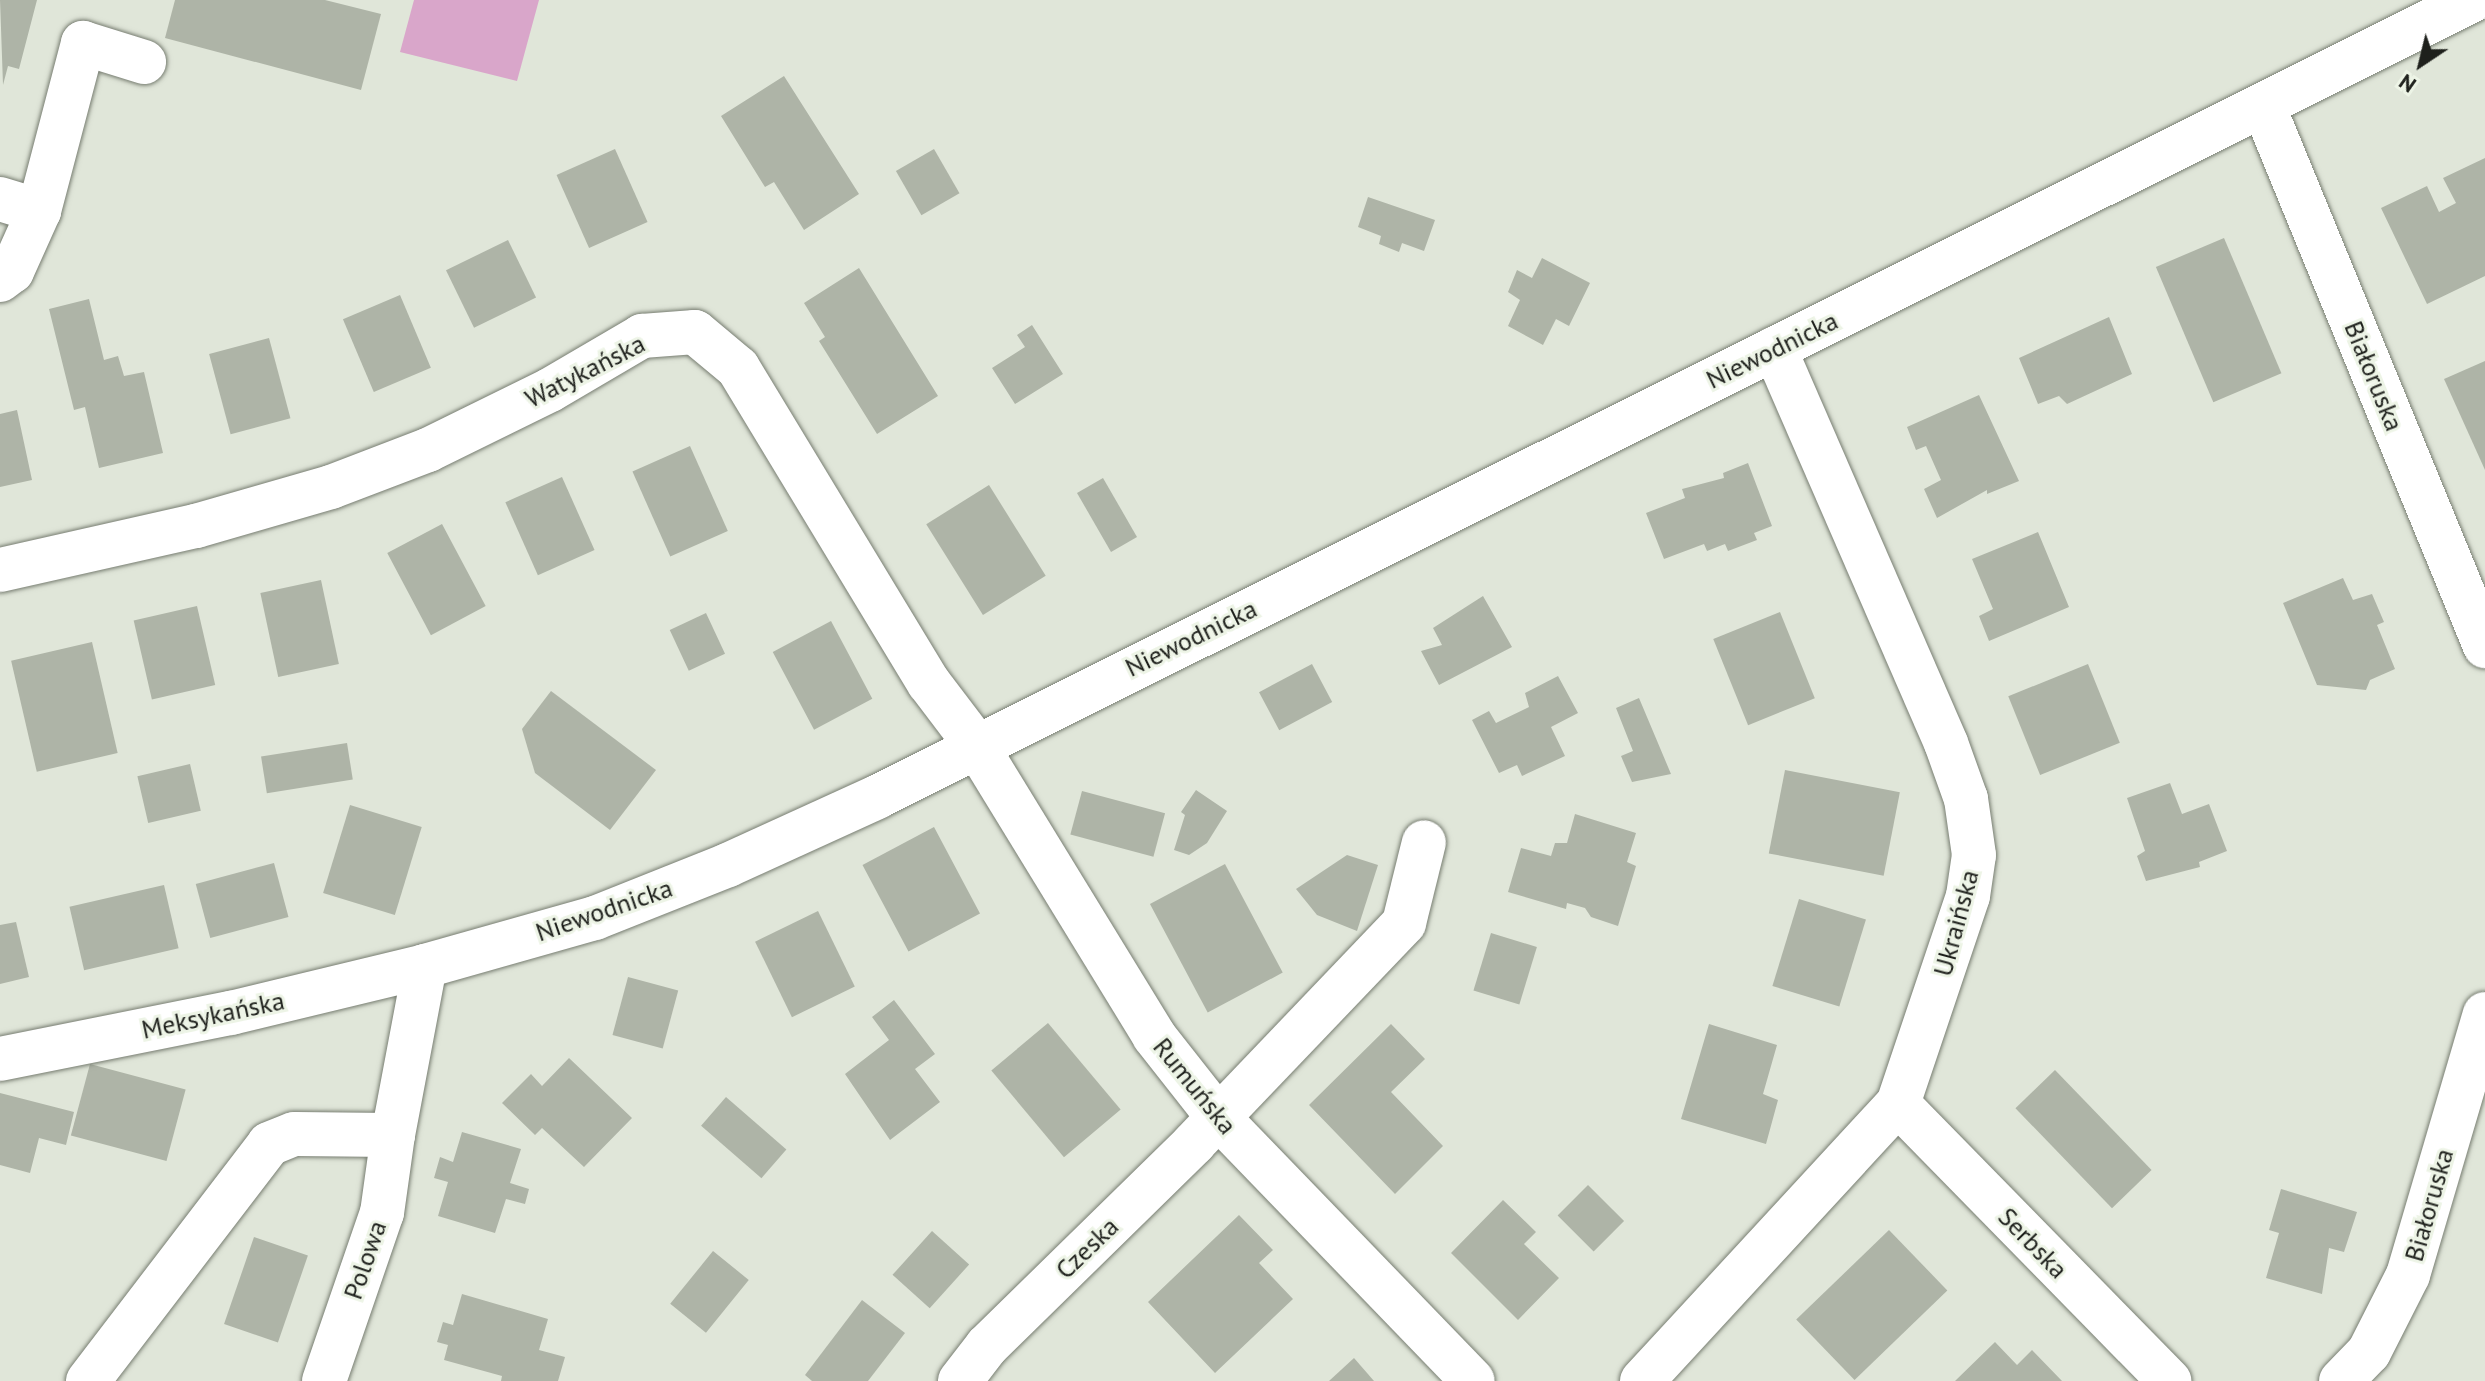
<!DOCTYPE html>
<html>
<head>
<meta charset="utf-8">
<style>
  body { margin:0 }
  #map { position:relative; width:2485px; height:1381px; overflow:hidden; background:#e0e6d9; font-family:"PT Sans",sans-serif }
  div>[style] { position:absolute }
  .green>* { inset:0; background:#d9a6ca }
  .building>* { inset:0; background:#aeb4a7; transform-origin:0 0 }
  .roads { filter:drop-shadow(0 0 2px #777d71) drop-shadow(0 0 2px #777d71) }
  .minor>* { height:44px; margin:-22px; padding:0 22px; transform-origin:22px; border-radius:22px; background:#fff }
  span { translate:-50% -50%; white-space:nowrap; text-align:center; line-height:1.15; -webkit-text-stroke:6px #edf4e6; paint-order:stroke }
  .street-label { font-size:26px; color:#1e201c }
  .north { position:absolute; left:2381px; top:24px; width:80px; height:80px; -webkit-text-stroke:6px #edf4e6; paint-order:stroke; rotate:215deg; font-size:22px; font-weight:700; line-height:32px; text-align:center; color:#1e201c }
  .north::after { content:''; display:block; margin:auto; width:28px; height:36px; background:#1e201c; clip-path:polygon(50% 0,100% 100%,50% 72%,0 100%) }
</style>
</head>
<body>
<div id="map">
  <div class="green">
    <div style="clip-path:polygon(414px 0,539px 0,517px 81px,400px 52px)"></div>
  </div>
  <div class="building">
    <div style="clip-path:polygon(0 0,37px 0,19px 69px,8px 66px,3px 85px)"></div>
    <div style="clip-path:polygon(175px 0,325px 0,381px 14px,361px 90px,165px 38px)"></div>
    <div style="clip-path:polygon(784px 76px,859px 194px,804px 230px,774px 182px,765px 187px,721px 116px)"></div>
    <div style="left:615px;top:149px;width:80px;height:64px;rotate:66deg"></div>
    <div style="left:934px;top:149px;width:51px;height:44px;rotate:60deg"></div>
    <div style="clip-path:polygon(2485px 158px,2485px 276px,2427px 304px,2381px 208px,2427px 186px,2439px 212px,2456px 203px,2443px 178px)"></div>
    <div style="clip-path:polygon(1368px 197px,1435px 220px,1424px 251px,1402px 243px,1399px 252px,1379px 244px,1381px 236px,1358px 227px)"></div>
    <div style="left:2224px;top:238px;width:147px;height:74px;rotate:67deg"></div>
    <div style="left:508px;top:240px;width:64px;height:69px;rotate:64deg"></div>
    <div style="clip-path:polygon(1542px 258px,1590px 283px,1569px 326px,1556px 319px,1543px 345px,1508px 326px,1520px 300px,1508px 292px,1517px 270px,1532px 278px)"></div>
    <div style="clip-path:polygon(859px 268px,938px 396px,877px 434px,819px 341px,825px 337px,804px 303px)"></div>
    <div style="left:400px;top:295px;width:79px;height:62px;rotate:67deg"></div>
    <div style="clip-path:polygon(89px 299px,104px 360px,118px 356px,124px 376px,144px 372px,163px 453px,99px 468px,85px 407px,74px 410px,49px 309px)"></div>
    <div style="clip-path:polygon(2109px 317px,2132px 374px,2067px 404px,2059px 396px,2038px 404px,2019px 358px)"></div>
    <div style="clip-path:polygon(1032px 325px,1063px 374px,1015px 404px,992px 368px,1025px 347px,1017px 335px)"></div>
    <div style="left:269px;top:338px;width:83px;height:62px;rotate:75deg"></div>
    <div style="clip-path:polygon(2485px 361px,2485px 470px,2444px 379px)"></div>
    <div style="clip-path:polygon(1979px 395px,2019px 481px,1987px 494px,1987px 490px,1937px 518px,1924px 489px,1941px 480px,1926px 446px,1916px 450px,1907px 427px)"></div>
    <div style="clip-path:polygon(17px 410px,32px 480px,0 487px,0 414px)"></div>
    <div style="left:690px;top:446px;width:93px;height:63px;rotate:66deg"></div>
    <div style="clip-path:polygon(1748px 463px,1772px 526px,1754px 533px,1757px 540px,1728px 551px,1725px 544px,1707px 551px,1704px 544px,1664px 559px,1646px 513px,1685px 498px,1682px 489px,1724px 478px,1723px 473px)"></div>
    <div style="left:562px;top:477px;width:80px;height:62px;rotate:66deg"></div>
    <div style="left:1103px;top:478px;width:68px;height:30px;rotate:60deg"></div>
    <div style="left:989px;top:485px;width:107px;height:74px;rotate:58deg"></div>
    <div style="left:442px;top:524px;width:93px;height:62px;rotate:62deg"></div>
    <div style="clip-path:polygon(2038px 532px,2069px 607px,1989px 641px,1979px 616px,1993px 609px,1972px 559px)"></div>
    <div style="clip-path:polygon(2343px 578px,2353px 600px,2372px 594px,2384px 622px,2377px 625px,2395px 669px,2370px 680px,2366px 690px,2317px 685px,2283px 603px)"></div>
    <div style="left:321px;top:580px;width:86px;height:62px;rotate:78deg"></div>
    <div style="clip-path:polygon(1483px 596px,1512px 647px,1439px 685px,1421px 651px,1442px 645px,1433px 628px)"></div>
    <div style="left:197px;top:606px;width:81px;height:65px;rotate:77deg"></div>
    <div style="left:1780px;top:612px;width:93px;height:72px;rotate:68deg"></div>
    <div style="left:706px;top:613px;width:45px;height:40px;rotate:65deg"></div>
    <div style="left:831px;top:621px;width:88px;height:66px;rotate:62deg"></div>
    <div style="left:92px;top:642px;width:114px;height:83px;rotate:77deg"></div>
    <div style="left:1312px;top:664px;width:43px;height:60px;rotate:62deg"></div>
    <div style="left:2088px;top:664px;width:85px;height:86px;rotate:68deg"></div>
    <div style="clip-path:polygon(1558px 676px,1578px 713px,1551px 727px,1565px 756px,1522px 776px,1517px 765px,1499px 773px,1472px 720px,1489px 711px,1496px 723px,1529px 707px,1525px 693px)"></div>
    <div style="clip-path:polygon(551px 691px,656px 770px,610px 830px,535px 773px,522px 729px)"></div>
    <div style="clip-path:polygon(1639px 698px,1671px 774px,1632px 782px,1621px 756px,1633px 751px,1616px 708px)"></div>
    <div style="left:347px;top:743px;width:37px;height:87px;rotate:81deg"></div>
    <div style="left:190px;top:764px;width:48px;height:54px;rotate:77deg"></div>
    <div style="left:1785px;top:770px;width:117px;height:85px;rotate:11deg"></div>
    <div style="clip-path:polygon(2170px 783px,2182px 814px,2209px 804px,2227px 851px,2199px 862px,2200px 867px,2146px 881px,2137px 856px,2145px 851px,2127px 798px)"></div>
    <div style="clip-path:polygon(1196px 790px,1227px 811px,1207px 843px,1189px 855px,1174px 850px,1185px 815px,1181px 812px)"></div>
    <div style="left:1082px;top:791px;width:86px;height:45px;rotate:15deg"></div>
    <div style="left:350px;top:805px;width:75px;height:92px;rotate:17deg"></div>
    <div style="clip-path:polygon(1575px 814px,1636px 833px,1627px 862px,1636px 866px,1618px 926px,1591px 917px,1585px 908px,1567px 903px,1566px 909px,1508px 892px,1521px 848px,1551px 856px,1555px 843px,1567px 843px)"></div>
    <div style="left:934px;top:827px;width:98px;height:81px;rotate:62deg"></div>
    <div style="clip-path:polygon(1347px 855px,1378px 865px,1357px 931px,1317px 915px,1296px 889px)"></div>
    <div style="left:274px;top:863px;width:56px;height:81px;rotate:75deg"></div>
    <div style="left:1225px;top:864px;width:123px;height:85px;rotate:62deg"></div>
    <div style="left:164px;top:885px;width:65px;height:97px;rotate:77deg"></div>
    <div style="left:1799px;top:899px;width:70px;height:91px;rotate:17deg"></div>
    <div style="left:818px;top:911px;width:84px;height:70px;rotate:64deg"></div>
    <div style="clip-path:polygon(16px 922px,29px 977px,0 984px,0 925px)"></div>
    <div style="left:1491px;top:933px;width:48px;height:60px;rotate:17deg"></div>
    <div style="left:628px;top:977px;width:52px;height:60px;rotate:15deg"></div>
    <div style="clip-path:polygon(894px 1000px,935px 1054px,915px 1069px,940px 1102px,890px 1140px,845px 1074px,889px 1040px,872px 1017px)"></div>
    <div style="left:1048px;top:1023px;width:113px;height:74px;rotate:50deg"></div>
    <div style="clip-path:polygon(1391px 1024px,1425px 1059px,1391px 1092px,1443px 1146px,1395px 1194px,1309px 1105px)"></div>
    <div style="clip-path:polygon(1709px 1024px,1777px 1045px,1763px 1094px,1778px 1100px,1766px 1144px,1681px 1119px)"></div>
    <div style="clip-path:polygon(569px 1058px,632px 1118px,584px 1167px,542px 1128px,535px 1135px,502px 1103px,531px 1074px,542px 1086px)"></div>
    <div style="left:90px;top:1064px;width:99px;height:74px;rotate:15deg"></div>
    <div style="left:2055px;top:1070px;width:139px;height:55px;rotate:46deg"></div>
    <div style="clip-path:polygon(0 1093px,74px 1112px,66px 1145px,39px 1138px,30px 1173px,0 1165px)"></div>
    <div style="left:726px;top:1097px;width:80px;height:38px;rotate:41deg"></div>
    <div style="clip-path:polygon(462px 1132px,521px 1149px,510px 1183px,529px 1189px,525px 1204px,506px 1199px,495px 1233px,438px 1216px,448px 1182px,434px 1178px,440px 1157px,453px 1162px)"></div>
    <div style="left:1588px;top:1185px;width:51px;height:43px;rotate:45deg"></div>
    <div style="clip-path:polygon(2281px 1189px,2357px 1212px,2344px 1252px,2329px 1248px,2322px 1294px,2266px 1278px,2279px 1233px,2269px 1230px)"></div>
    <div style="clip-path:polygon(1503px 1200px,1536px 1232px,1524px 1244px,1559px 1278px,1518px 1320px,1451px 1253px)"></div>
    <div style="clip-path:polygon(1239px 1215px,1273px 1250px,1259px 1263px,1293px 1299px,1215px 1373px,1148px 1302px)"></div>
    <div style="left:1889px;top:1230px;width:84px;height:129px;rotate:46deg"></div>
    <div style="left:932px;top:1231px;width:50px;height:59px;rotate:42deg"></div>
    <div style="left:254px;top:1237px;width:57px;height:92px;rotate:19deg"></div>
    <div style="left:713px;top:1251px;width:46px;height:68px;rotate:39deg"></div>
    <div style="clip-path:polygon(462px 1294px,548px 1319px,539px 1350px,565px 1357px,558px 1381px,501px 1381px,502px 1376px,444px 1360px,448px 1345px,437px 1342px,443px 1322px,453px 1325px)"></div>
    <div style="clip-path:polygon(862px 1300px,905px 1333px,868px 1381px,812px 1381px,805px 1375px)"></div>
    <div style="clip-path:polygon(1995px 1342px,2017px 1365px,2032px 1350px,2062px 1381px,1955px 1381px)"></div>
    <div style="clip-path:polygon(1354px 1358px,1374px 1381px,1329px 1381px)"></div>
  </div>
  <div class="roads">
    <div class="minor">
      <div style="left:2263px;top:105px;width:585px;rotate:67.69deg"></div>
      <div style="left:0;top:199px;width:41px;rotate:17.1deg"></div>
      <div style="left:39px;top:211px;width:66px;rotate:114.2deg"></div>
      <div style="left:12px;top:271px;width:15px;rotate:143deg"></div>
      <div style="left:39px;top:211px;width:174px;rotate:-75.3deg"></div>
      <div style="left:83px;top:43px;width:64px;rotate:17.3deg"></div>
      <div style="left:0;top:570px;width:201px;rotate:-12.7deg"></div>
      <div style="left:196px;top:526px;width:141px;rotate:-16.1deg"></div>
      <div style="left:331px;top:487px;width:104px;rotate:-20.9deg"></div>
      <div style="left:428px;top:450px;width:136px;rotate:-26.2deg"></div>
      <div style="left:550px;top:390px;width:107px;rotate:-30.4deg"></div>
      <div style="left:642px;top:336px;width:53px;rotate:-4.3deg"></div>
      <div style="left:695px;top:332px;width:56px;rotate:39.9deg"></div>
      <div style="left:738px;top:368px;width:368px;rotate:58.8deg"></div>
      <div style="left:929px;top:683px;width:78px;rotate:52.8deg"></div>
      <div style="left:976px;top:745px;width:341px;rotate:58.5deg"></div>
      <div style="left:1154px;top:1036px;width:102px;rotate:51.8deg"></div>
      <div style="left:1217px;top:1116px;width:368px;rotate:46deg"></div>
      <div style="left:0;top:1059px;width:236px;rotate:-11.3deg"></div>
      <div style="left:231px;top:1013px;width:200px;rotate:-13.6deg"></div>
      <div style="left:425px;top:966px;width:177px;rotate:-15.8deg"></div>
      <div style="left:595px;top:918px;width:143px;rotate:-21.7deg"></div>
      <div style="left:728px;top:865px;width:164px;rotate:-24.5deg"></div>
      <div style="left:877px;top:797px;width:1784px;rotate:-26.54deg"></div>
      <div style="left:1898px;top:1104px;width:388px;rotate:45.6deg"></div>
      <div style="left:88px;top:1381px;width:298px;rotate:-52.6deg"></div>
      <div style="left:269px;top:1144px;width:27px;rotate:-22deg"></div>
      <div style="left:294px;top:1134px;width:99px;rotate:0.6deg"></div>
      <div style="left:393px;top:1135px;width:172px;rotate:-79.3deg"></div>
      <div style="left:324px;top:1381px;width:178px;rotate:-71deg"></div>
      <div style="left:382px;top:1213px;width:79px;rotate:-82deg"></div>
      <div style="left:960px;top:1381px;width:44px;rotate:-52.4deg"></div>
      <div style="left:987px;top:1346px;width:290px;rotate:-44.4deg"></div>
      <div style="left:1194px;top:1143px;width:304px;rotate:-46.3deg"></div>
      <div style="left:1404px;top:923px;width:83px;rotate:-76.1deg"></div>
      <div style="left:1642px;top:1381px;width:377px;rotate:-47.3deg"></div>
      <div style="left:1898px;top:1104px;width:219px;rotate:-71.4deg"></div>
      <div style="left:1968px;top:896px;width:41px;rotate:-81.7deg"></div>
      <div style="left:1974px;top:855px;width:57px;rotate:-98.1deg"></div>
      <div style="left:1966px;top:799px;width:59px;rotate:-109.7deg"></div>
      <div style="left:1946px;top:743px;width:430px;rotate:-113.5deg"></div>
      <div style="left:2341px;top:1381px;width:40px;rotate:-46deg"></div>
      <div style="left:2369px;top:1352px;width:86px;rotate:-63.1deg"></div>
      <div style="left:2408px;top:1275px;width:272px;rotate:-73.6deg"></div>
    </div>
  </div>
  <div class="street-label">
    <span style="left:1772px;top:350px;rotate:-26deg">Niewodnicka</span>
    <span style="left:585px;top:371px;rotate:-27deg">Watykańska</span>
    <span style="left:2374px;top:376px;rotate:68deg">Białoruska</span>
    <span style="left:1191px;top:638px;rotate:-26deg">Niewodnicka</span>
    <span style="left:604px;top:910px;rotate:-19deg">Niewodnicka</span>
    <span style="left:1956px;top:923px;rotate:-75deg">Ukraińska</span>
    <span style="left:213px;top:1015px;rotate:-12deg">Meksykańska</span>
    <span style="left:1195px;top:1086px;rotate:51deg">Rumuńska</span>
    <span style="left:2429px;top:1205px;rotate:-74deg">Białoruska</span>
    <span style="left:2033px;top:1243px;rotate:46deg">Serbska</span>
    <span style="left:1087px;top:1248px;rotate:-44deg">Czeska</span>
    <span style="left:365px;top:1260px;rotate:-71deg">Polowa</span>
  </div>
  <div class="north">N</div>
</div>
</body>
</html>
